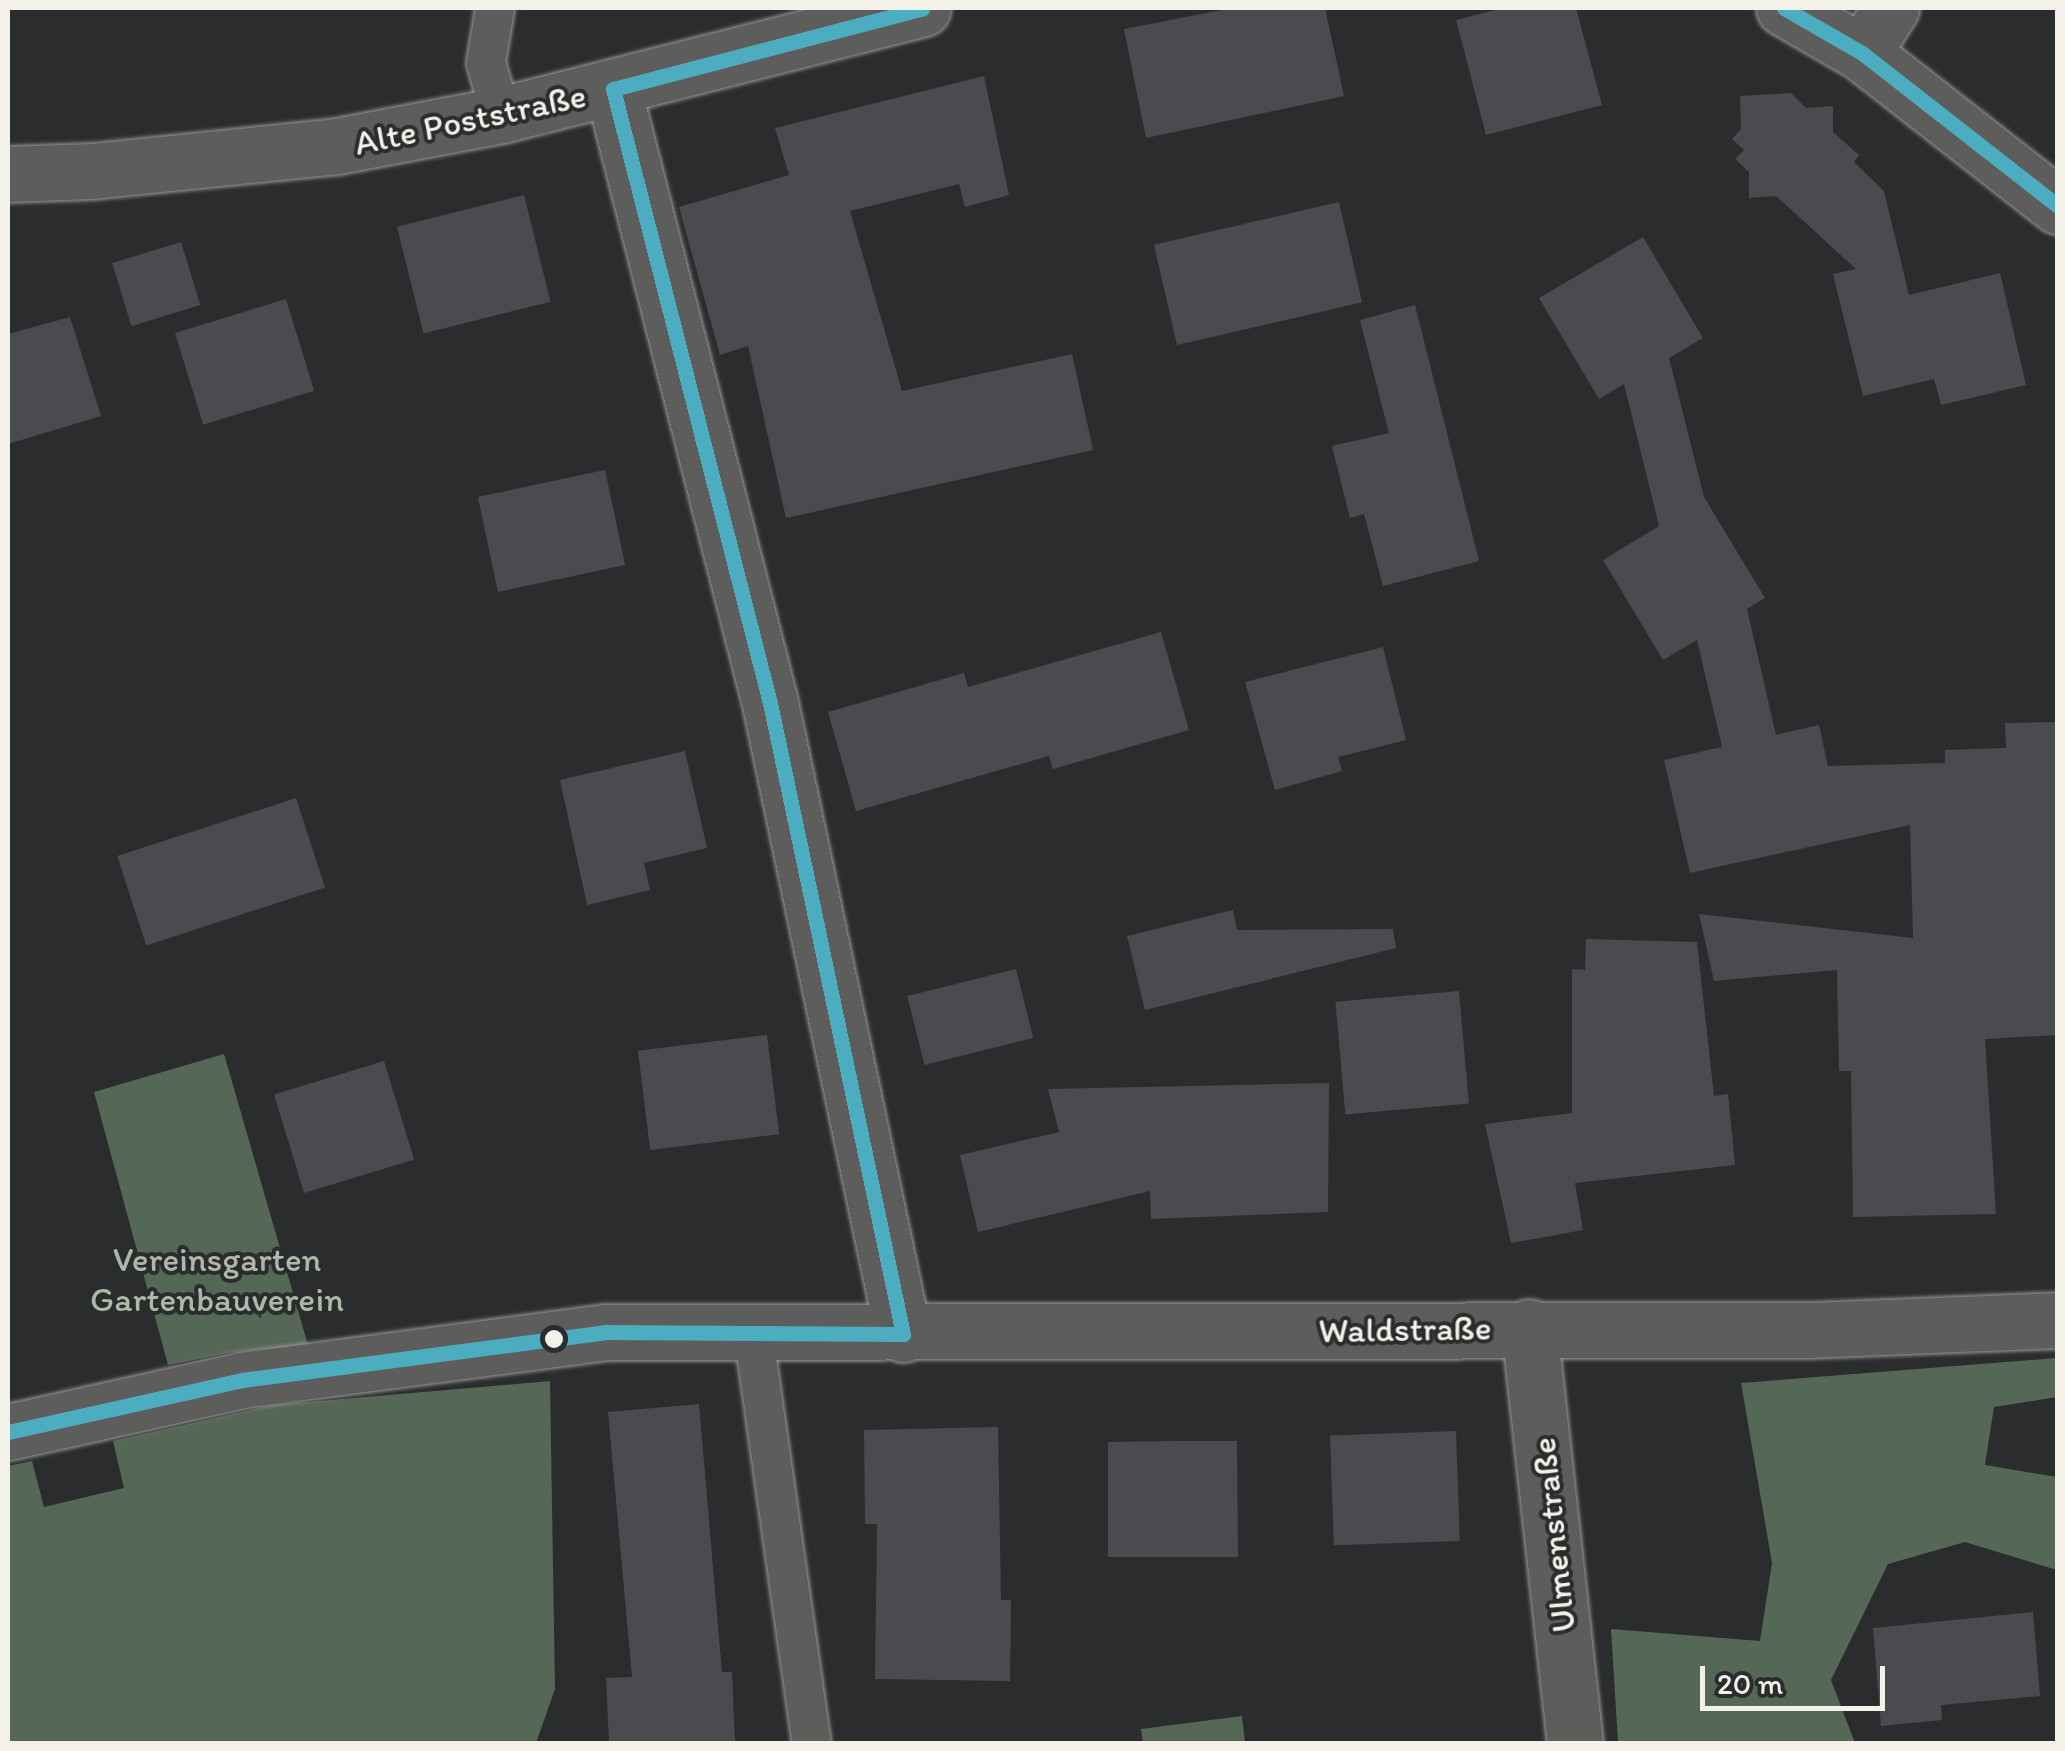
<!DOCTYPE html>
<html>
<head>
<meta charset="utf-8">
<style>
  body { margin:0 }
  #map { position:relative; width:2065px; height:1751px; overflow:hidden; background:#2b2c2d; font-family:Itim,sans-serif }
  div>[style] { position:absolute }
  .green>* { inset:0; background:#556755 }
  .building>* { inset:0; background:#494b4f; transform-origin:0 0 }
  .roads { filter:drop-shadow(0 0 2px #979796) drop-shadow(0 0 2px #979796) }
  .service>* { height:38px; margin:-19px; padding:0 19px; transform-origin:19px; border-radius:19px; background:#5d5d5c }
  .minor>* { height:55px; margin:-27.5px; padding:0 27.5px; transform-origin:27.5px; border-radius:27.5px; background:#5d5d5c }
  .bus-1>* { height:15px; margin:-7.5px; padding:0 7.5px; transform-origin:7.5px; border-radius:7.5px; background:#4dadc0 }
  .dots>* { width:28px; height:28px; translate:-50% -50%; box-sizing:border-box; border:5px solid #2a2d2e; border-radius:50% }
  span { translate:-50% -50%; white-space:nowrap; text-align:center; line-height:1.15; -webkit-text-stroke:8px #2a2d2e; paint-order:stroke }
  .street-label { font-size:35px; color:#f4f1e8 }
  .park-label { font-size:35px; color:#b0b7a9 }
  .frame { position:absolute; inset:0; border:10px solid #f4f1e8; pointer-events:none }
  .scale { position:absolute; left:1700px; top:1666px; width:185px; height:45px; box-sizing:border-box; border:5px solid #f4f1e8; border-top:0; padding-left:12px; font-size:30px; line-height:35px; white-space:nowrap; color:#f4f1e8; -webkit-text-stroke:8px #2a2d2e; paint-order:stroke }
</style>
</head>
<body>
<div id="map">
  <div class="green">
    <div style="clip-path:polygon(224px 1054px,308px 1345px,233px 1352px,168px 1365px,94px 1092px)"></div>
    <div style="clip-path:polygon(2057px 1358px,2057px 1397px,1994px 1407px,1985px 1465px,2057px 1477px,2057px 1570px,1965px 1542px,1888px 1564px,1831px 1680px,1855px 1743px,1618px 1743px,1611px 1629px,1760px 1641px,1772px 1563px,1741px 1383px)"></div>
    <div style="clip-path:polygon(550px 1381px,555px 1689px,536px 1743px,8px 1743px,8px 1466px,32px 1461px,44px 1507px,124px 1488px,113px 1441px,273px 1405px)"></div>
    <div style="clip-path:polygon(1242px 1716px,1245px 1743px,1143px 1743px,1141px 1729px)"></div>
  </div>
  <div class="building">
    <div style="clip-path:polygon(1232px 8px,1325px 8px,1344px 96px,1146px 138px,1124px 29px)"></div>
    <div style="clip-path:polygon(1503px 8px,1576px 8px,1602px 105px,1486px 135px,1456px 20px)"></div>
    <div style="clip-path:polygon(984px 76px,1009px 195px,965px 207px,959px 184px,850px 211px,902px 391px,1072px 354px,1093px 450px,786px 518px,748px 346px,720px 355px,679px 207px,789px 175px,775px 128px)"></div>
    <div style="clip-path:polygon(1791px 93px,1806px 108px,1833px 106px,1833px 132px,1859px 155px,1854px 162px,1884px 191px,1909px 295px,2000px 273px,2026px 385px,1941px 405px,1934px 379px,1863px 396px,1833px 274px,1856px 269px,1776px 196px,1749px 198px,1749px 172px,1735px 159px,1744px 150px,1732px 139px,1741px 129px,1740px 96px)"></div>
    <div style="left:524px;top:195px;width:110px;height:131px;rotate:76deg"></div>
    <div style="left:1339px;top:202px;width:103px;height:190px;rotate:77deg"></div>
    <div style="clip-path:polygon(1643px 237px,1703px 338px,1669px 358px,1704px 497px,1765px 598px,1747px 609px,1776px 735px,1819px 725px,1828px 766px,1945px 763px,1945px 750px,2006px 748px,2005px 723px,2055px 722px,2058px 1035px,1985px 1039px,1996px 1214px,1853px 1217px,1851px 1071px,1839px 1071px,1837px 970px,1714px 981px,1699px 914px,1913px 938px,1910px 825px,1690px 873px,1664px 760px,1722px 747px,1697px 640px,1663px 660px,1603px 560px,1659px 526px,1624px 384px,1599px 399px,1539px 298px)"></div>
    <div style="left:181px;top:242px;width:66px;height:72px;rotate:73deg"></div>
    <div style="left:286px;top:299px;width:96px;height:116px;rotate:73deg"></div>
    <div style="clip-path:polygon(1415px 305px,1479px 561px,1383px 586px,1364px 514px,1350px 518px,1332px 446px,1389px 433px,1360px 320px)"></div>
    <div style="clip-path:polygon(70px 317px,101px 416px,8px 444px,8px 334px)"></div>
    <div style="left:605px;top:470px;width:97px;height:130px;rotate:78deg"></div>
    <div style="clip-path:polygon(1161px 632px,1189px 730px,1053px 769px,1049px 756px,856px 811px,828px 712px,964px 673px,968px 687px)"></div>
    <div style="clip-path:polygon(1383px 647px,1406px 740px,1338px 757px,1342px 771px,1275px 790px,1245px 682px)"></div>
    <div style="clip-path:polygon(685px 751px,707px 848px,644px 863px,650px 890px,587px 905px,560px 780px)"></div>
    <div style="left:296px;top:798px;width:94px;height:188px;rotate:72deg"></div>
    <div style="clip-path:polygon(1233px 910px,1237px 930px,1393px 929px,1396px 948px,1145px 1010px,1127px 936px)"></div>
    <div style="clip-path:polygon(1586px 939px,1697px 942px,1714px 1096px,1728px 1094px,1735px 1165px,1575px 1183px,1583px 1230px,1511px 1243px,1485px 1124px,1572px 1113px,1572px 969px,1585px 970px)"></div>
    <div style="left:1016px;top:969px;width:71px;height:112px;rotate:76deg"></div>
    <div style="left:1459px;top:991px;width:113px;height:124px;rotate:85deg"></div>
    <div style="left:767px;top:1035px;width:100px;height:130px;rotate:83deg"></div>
    <div style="left:384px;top:1061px;width:103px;height:115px;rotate:73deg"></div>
    <div style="clip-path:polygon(1329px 1083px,1328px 1212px,1151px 1219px,1150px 1191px,978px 1232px,960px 1155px,1059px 1132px,1048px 1089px)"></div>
    <div style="clip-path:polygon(699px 1404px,722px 1672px,732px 1672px,735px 1744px,609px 1744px,606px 1678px,632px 1677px,608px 1412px)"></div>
    <div style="clip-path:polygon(998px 1427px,1001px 1600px,1011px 1600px,1010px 1681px,875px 1679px,877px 1524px,865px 1524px,864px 1430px)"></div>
    <div style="left:1456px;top:1431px;width:110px;height:126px;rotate:88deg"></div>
    <div style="clip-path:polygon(1176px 1441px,1237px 1441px,1238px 1557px,1108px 1557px,1108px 1442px)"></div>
    <div style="clip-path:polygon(2033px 1612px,2040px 1696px,1941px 1705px,1942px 1720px,1881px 1726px,1873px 1628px)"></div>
  </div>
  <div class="roads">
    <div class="service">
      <div style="left:495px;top:8px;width:56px;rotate:99.3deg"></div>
      <div style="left:486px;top:63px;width:54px;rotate:73.9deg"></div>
      <div style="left:753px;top:1331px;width:417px;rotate:81.9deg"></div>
    </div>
    <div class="minor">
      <div style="left:1784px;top:8px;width:90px;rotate:30deg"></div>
      <div style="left:1862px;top:53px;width:249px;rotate:38deg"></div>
      <div style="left:1862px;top:53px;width:54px;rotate:-57.2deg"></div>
      <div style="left:613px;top:89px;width:634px;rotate:75.66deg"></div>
      <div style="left:770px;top:703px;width:645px;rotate:78.1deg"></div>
      <div style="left:8px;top:174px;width:84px;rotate:-2deg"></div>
      <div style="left:92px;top:171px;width:246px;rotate:-5.8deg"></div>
      <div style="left:337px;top:146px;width:167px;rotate:-10.7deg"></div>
      <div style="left:501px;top:115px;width:435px;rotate:-14.2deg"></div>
      <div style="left:1529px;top:1327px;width:420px;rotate:83.7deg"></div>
      <div style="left:8px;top:1432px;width:240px;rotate:-12.5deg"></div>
      <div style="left:242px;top:1380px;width:366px;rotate:-7.5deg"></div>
      <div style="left:605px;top:1332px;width:1204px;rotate:-0.1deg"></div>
      <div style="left:1809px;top:1330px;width:249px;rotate:-2.3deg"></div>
    </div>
  </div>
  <div class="bus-1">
    <div style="left:1784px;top:8px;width:90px;rotate:30deg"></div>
    <div style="left:1862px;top:53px;width:249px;rotate:38deg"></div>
    <div style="left:613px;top:89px;width:634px;rotate:75.66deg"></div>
    <div style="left:770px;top:703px;width:645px;rotate:78.1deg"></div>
    <div style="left:613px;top:89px;width:320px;rotate:-14.6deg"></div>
    <div style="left:8px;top:1432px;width:240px;rotate:-12.5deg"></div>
    <div style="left:242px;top:1380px;width:366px;rotate:-7.5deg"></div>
    <div style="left:605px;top:1332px;width:298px;rotate:0.4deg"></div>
  </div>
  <div class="dots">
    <div style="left:554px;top:1339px;background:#f4f1e8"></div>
  </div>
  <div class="street-label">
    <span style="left:470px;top:119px;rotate:-12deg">Alte Poststraße</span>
    <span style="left:1405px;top:1329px;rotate:-1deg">Waldstraße</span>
    <span style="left:1553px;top:1535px;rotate:-96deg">Ulmenstraße</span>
  </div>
  <div class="park-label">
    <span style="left:217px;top:1279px">Vereinsgarten<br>Gartenbauverein</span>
  </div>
  <div class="frame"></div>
  <div class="scale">20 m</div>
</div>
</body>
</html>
